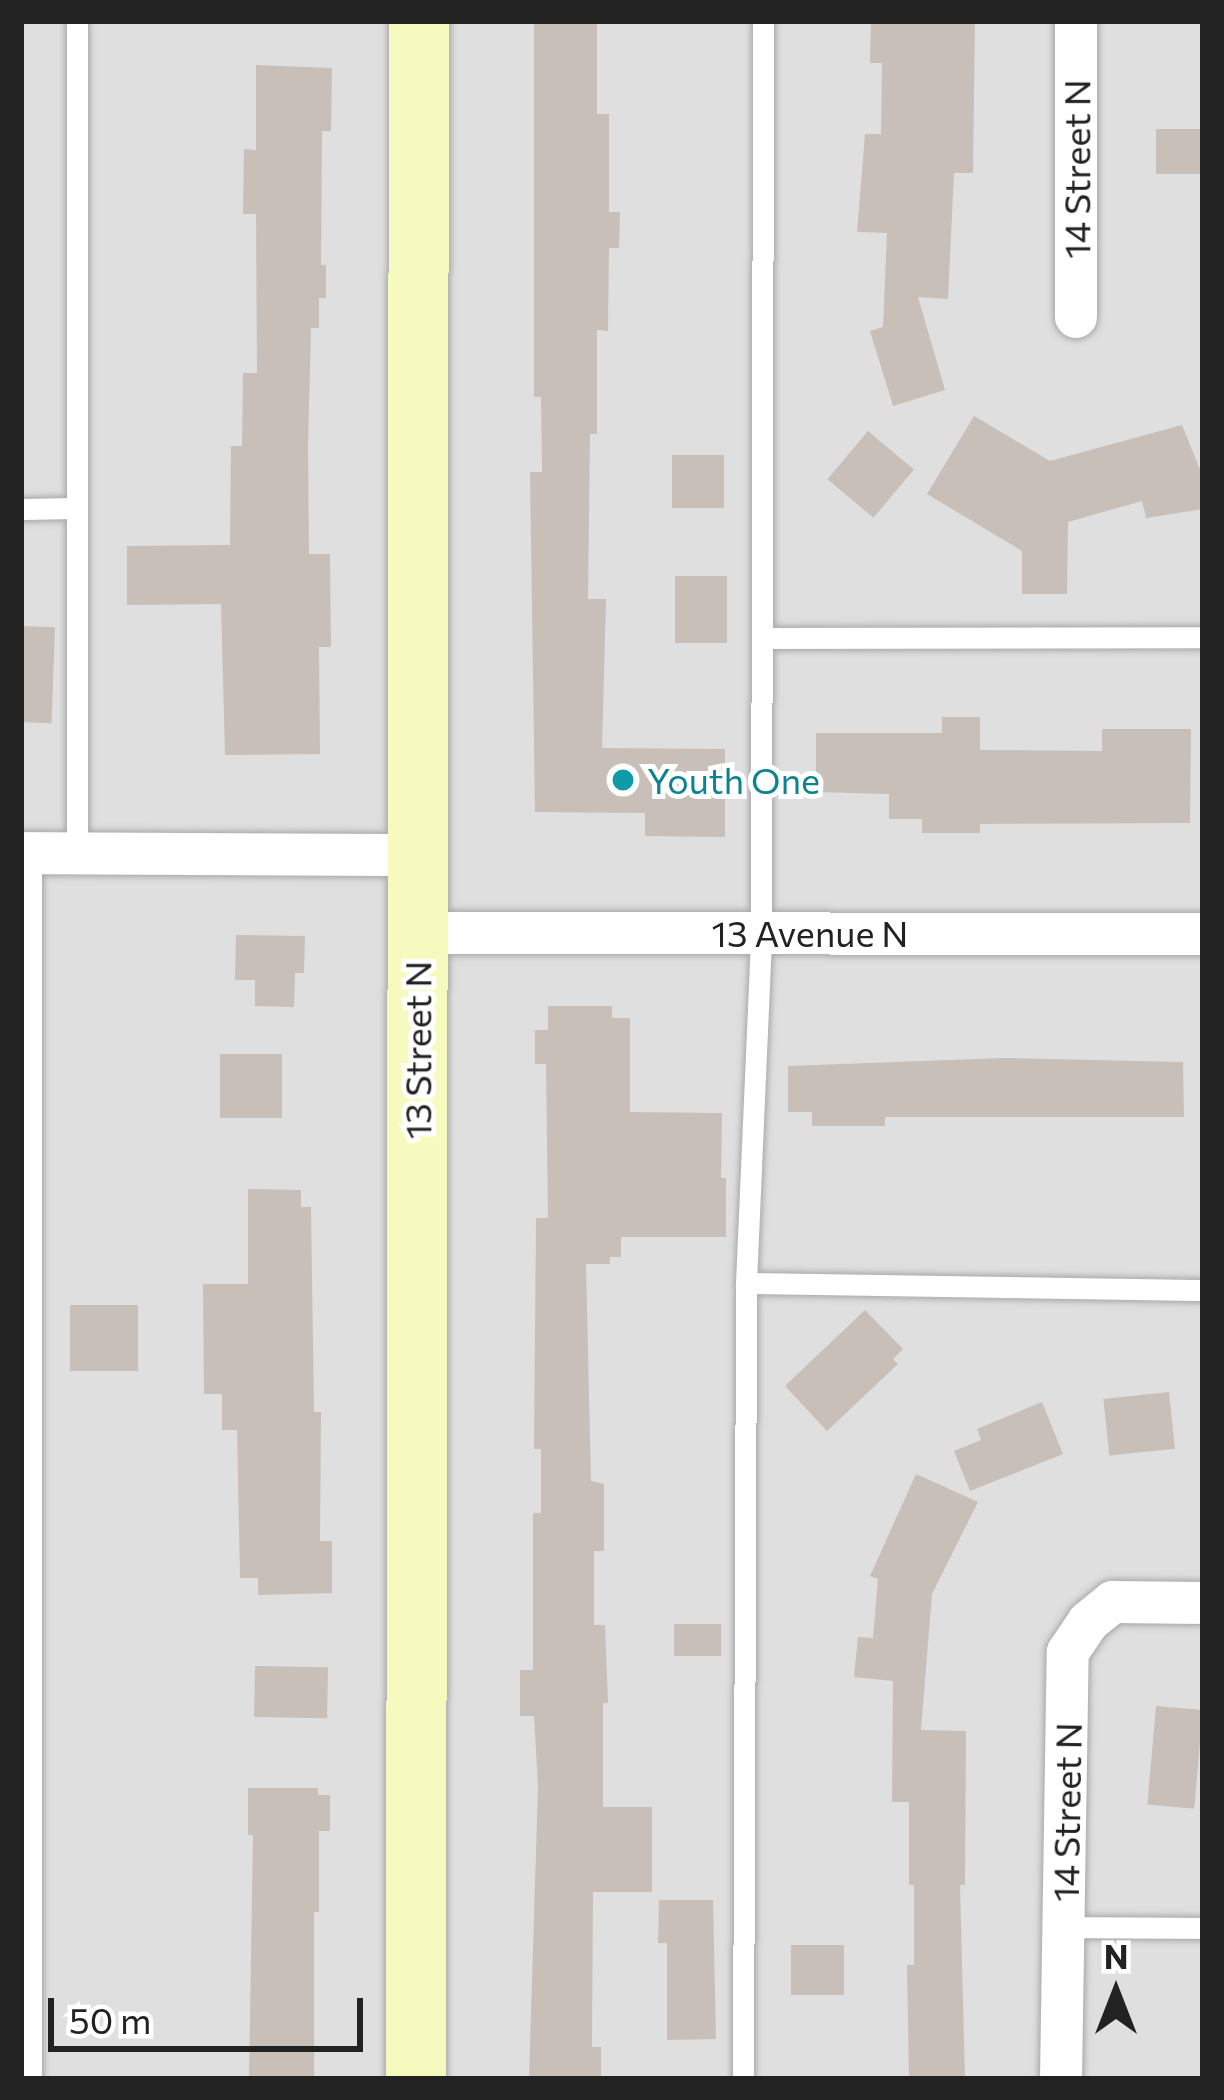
<!DOCTYPE html>
<html>
<head>
<meta charset="utf-8">
<style>
  body { margin:0 }
  #map { position:relative; width:1224px; height:2100px; overflow:hidden; background:#f2efe9; font-family:Commissioner,sans-serif }
  div>[style] { position:absolute }
  .residential>* { inset:0; background:#e0dfdf; transform-origin:0 0 }
  .building>* { inset:0; background:#c7bfb8; transform-origin:0 0 }
  .roads { filter:drop-shadow(0 0 3px #a9a9a9) drop-shadow(0 0 3px #a9a9a9) }
  .lane>* { height:21px; margin:-10.5px; padding:0 10.5px; transform-origin:10.5px; border-radius:10.5px; background:#fff }
  .street>* { height:42px; margin:-21px; padding:0 21px; transform-origin:21px; border-radius:21px; background:#fff }
  .secondary>* { height:60px; margin:-30px; padding:0 30px; transform-origin:30px; border-radius:30px; background:#f7fabf }
  .dots>* { width:33px; height:33px; translate:-50% -50%; box-sizing:border-box; border:6px solid #fff; border-radius:50% }
  span { translate:-50% -50%; white-space:nowrap; text-align:center; line-height:1.15; -webkit-text-stroke:10px #fff; paint-order:stroke }
  .street-label { font-size:36px; color:#222 }
  .culture-label { font-size:36px; color:#0d838f }
  .left { translate:0 -50%; text-align:left }
  .frame { position:absolute; inset:0; border:24px solid #222; pointer-events:none }
  .north { position:absolute; left:1056px; top:1932px; width:120px; height:120px; -webkit-text-stroke:9px #fff; paint-order:stroke; rotate:0deg; font-size:33px; font-weight:700; line-height:48px; text-align:center; color:#222 }
  .north::after { content:''; display:block; margin:auto; width:42px; height:54px; background:#222; clip-path:polygon(50% 0,100% 100%,50% 72%,0 100%) }
  .scale { position:absolute; left:48px; top:1998px; width:315px; height:54px; box-sizing:border-box; border:6px solid #222; border-top:0; padding-left:15px; font-size:36px; line-height:42px; white-space:nowrap; color:#222; -webkit-text-stroke:9px #fff; paint-order:stroke }
</style>
</head>
<body>
<div id="map">
  <div class="residential">
    <div style="left:21px;top:21px;width:1182px;height:2058px"></div>
  </div>
  <div class="building">
    <div style="clip-path:polygon(534px 21px,597px 21px,597px 114px,609px 114px,609px 212px,620px 212px,619px 248px,609px 248px,608px 331px,597px 330px,597px 434px,590px 434px,588px 599px,606px 599px,602px 748px,725px 749px,725px 837px,645px 836px,645px 813px,535px 812px,530px 472px,542px 472px,541px 397px,534px 397px)"></div>
    <div style="clip-path:polygon(871px 21px,975px 21px,973px 173px,954px 173px,948px 299px,918px 297px,945px 390px,893px 406px,870px 331px,883px 327px,887px 233px,857px 232px,865px 134px,881px 134px,882px 63px,870px 63px)"></div>
    <div style="clip-path:polygon(256px 65px,332px 68px,331px 131px,322px 131px,321px 265px,326px 265px,326px 298px,319px 298px,319px 328px,311px 328px,308px 446px,309px 554px,330px 554px,331px 647px,319px 647px,320px 754px,225px 755px,221px 604px,127px 605px,127px 546px,230px 545px,231px 446px,242px 446px,243px 373px,257px 373px,256px 214px,243px 214px,244px 149px,256px 150px)"></div>
    <div style="left:1156px;top:129px;width:47px;height:45px"></div>
    <div style="clip-path:polygon(974px 416px,1050px 461px,1182px 425px,1203px 477px,1203px 509px,1146px 518px,1142px 501px,1068px 522px,1067px 594px,1022px 594px,1022px 551px,927px 494px)"></div>
    <div style="left:868px;top:431px;width:60px;height:63px;rotate:40deg"></div>
    <div style="left:672px;top:455px;width:52px;height:53px"></div>
    <div style="left:675px;top:576px;width:52px;height:67px"></div>
    <div style="left:21px;top:626px;width:34px;height:96px;rotate:2deg"></div>
    <div style="clip-path:polygon(942px 717px,980px 717px,980px 750px,1102px 751px,1102px 729px,1191px 729px,1190px 823px,980px 824px,980px 833px,922px 833px,922px 819px,889px 819px,889px 794px,816px 792px,816px 733px,942px 733px)"></div>
    <div style="clip-path:polygon(236px 935px,305px 936px,304px 973px,295px 973px,294px 1007px,255px 1006px,255px 980px,235px 980px)"></div>
    <div style="clip-path:polygon(548px 1006px,612px 1006px,612px 1018px,630px 1018px,630px 1112px,722px 1113px,721px 1178px,726px 1178px,726px 1237px,621px 1237px,621px 1257px,610px 1257px,610px 1264px,586px 1264px,591px 1481px,604px 1484px,604px 1551px,594px 1551px,594px 1625px,605px 1625px,608px 1703px,603px 1703px,603px 1807px,652px 1807px,652px 1892px,593px 1892px,592px 2047px,601px 2047px,601px 2079px,529px 2079px,538px 1786px,534px 1716px,520px 1716px,520px 1670px,533px 1670px,533px 1513px,541px 1513px,541px 1449px,534px 1449px,536px 1218px,548px 1218px,546px 1064px,535px 1064px,535px 1030px,548px 1030px)"></div>
    <div style="left:220px;top:1054px;width:62px;height:64px"></div>
    <div style="clip-path:polygon(1004px 1058px,1183px 1062px,1184px 1117px,885px 1117px,885px 1126px,812px 1126px,812px 1112px,788px 1112px,788px 1066px)"></div>
    <div style="clip-path:polygon(248px 1189px,301px 1190px,301px 1207px,311px 1207px,314px 1412px,321px 1412px,320px 1541px,332px 1541px,332px 1593px,258px 1595px,258px 1578px,240px 1578px,237px 1430px,222px 1430px,222px 1394px,204px 1394px,203px 1284px,248px 1284px)"></div>
    <div style="left:70px;top:1305px;width:68px;height:66px"></div>
    <div style="clip-path:polygon(865px 1310px,903px 1349px,893px 1359px,898px 1364px,827px 1431px,785px 1386px)"></div>
    <div style="left:1169px;top:1392px;width:57px;height:66px;rotate:84deg"></div>
    <div style="clip-path:polygon(1042px 1402px,1063px 1454px,970px 1491px,954px 1451px,981px 1440px,977px 1429px)"></div>
    <div style="clip-path:polygon(916px 1474px,978px 1502px,932px 1594px,921px 1730px,966px 1731px,965px 1885px,960px 1885px,965px 2079px,909px 2079px,907px 1965px,914px 1965px,914px 1885px,909px 1885px,909px 1802px,892px 1802px,893px 1681px,854px 1677px,858px 1637px,873px 1638px,878px 1579px,870px 1576px)"></div>
    <div style="left:674px;top:1624px;width:47px;height:32px"></div>
    <div style="left:255px;top:1666px;width:73px;height:51px;rotate:1deg"></div>
    <div style="left:1156px;top:1706px;width:47px;height:99px;rotate:5deg"></div>
    <div style="clip-path:polygon(248px 1788px,318px 1788px,318px 1795px,330px 1795px,330px 1831px,319px 1831px,319px 1912px,314px 1912px,314px 2079px,249px 2079px,253px 1835px,248px 1835px)"></div>
    <div style="clip-path:polygon(659px 1900px,713px 1900px,716px 2039px,667px 2040px,667px 1943px,658px 1943px)"></div>
    <div style="left:791px;top:1945px;width:53px;height:50px"></div>
  </div>
  <div class="roads">
    <div class="lane">
      <div style="left:21px;top:509px;width:56px;rotate:-1deg"></div>
      <div style="left:763px;top:638px;width:440px;rotate:-0.1deg"></div>
      <div style="left:31px;top:853px;width:1226px;rotate:90deg"></div>
      <div style="left:77px;top:853px;width:832px;rotate:-90deg"></div>
      <div style="left:746px;top:1283px;width:457px;rotate:0.9deg"></div>
      <div style="left:1064px;top:1927px;width:139px;rotate:0.4deg"></div>
      <div style="left:743px;top:2079px;width:796px;rotate:-89.78deg"></div>
      <div style="left:746px;top:1283px;width:350px;rotate:-87.5deg"></div>
      <div style="left:761px;top:933px;width:912px;rotate:-89.87deg"></div>
    </div>
    <div class="street">
      <div style="left:1076px;top:21px;width:296px;rotate:90deg"></div>
      <div style="left:21px;top:853px;width:397px;rotate:0.3deg"></div>
      <div style="left:417px;top:933px;width:786px;rotate:0.07deg"></div>
      <div style="left:1061px;top:2079px;width:427px;rotate:-89.1deg"></div>
      <div style="left:1068px;top:1652px;width:36px;rotate:-56deg"></div>
      <div style="left:1088px;top:1622px;width:32px;rotate:-39deg"></div>
      <div style="left:1113px;top:1602px;width:90px;rotate:0.6deg"></div>
    </div>
    <div class="secondary">
      <div style="left:416px;top:2079px;width:2058px;rotate:-89.92deg"></div>
    </div>
  </div>
  <div class="dots">
    <div style="left:623px;top:780px;background:#0f9aa8"></div>
  </div>
  <div class="street-label">
    <span style="left:1076px;top:169px;rotate:-90deg">14 Street N</span>
    <span style="left:810px;top:933px">13 Avenue N</span>
    <span style="left:417px;top:1050px;rotate:-90deg">13 Street N</span>
    <span style="left:1066px;top:1812px;rotate:-89deg">14 Street N</span>
  </div>
  <div class="culture-label">
    <span class="left" style="left:647px;top:780px">Youth One</span>
  </div>
  <div class="frame"></div>
  <div class="north">N</div>
  <div class="scale">50 m</div>
</div>
</body>
</html>
